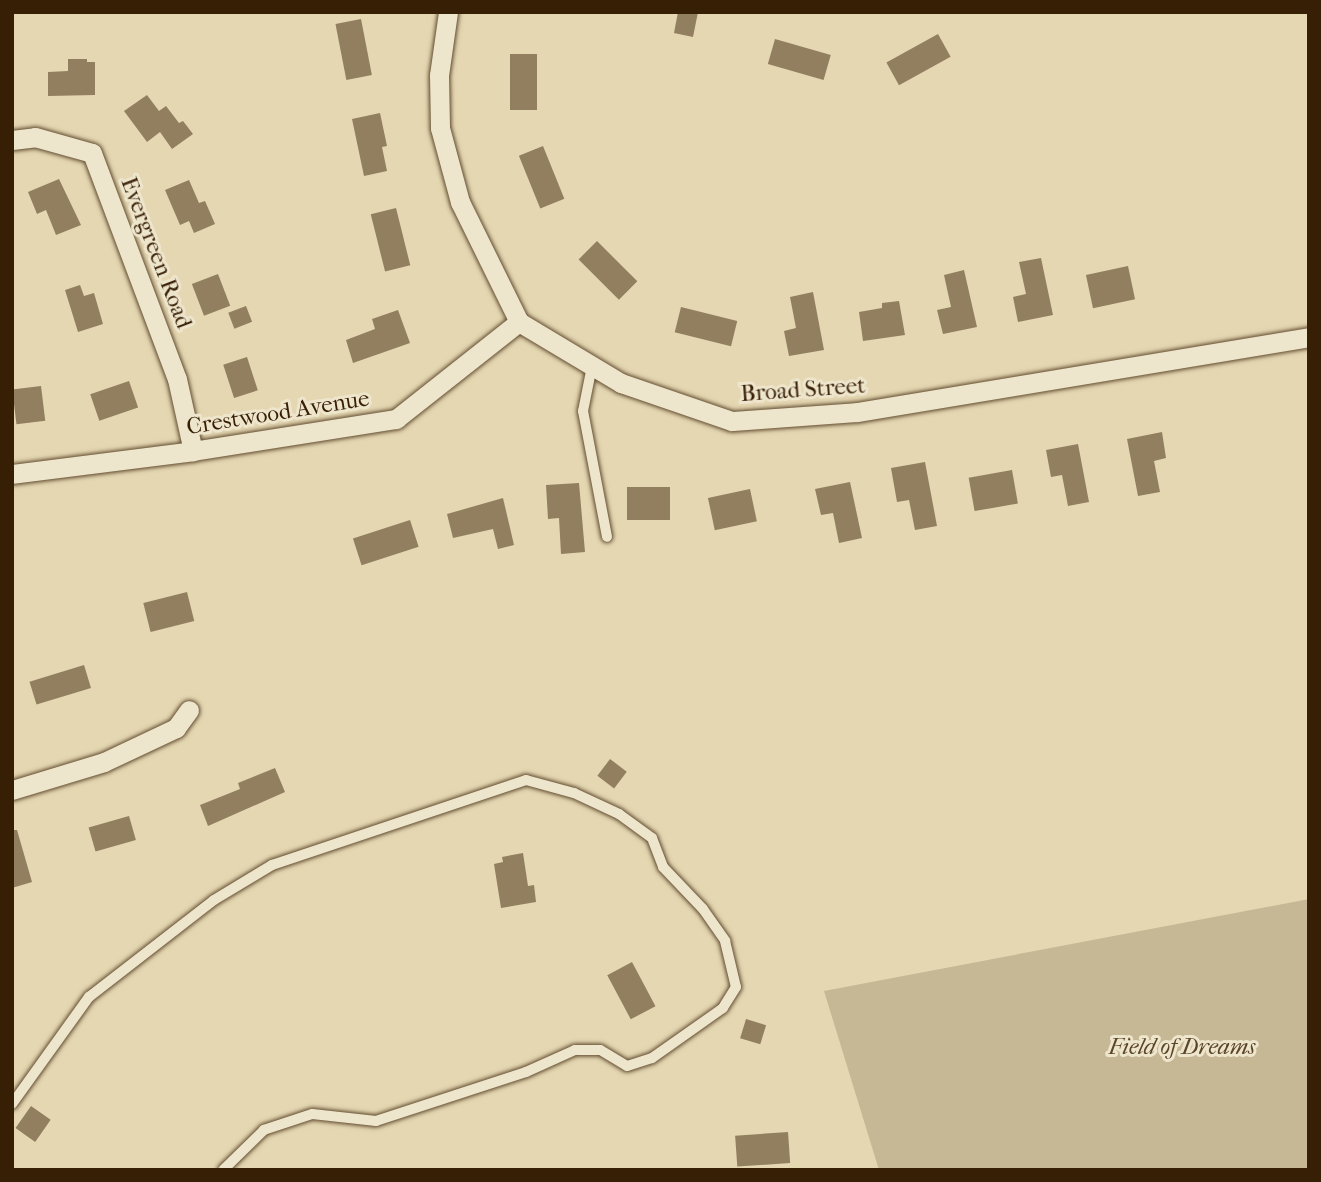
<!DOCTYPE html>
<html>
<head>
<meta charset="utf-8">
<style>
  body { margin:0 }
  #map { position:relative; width:1321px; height:1182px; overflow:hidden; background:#e5d7b2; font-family:"IM FELL French Canon",serif }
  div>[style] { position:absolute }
  .green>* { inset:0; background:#c7b895 }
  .building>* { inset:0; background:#917f5f; transform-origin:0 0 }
  .roads { filter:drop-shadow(0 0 2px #624d30) drop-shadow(0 0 2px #624d30) }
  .lane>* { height:10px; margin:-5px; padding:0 5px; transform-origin:5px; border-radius:5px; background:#eee5cd }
  .street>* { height:19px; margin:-9.5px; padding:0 9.5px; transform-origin:9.5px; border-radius:9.5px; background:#eee5cd }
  span { translate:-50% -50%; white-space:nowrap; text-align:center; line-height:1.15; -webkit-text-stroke:6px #eee5cd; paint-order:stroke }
  .street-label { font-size:23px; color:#371f05 }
  .park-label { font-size:23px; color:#5b4529; font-style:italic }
  .frame { position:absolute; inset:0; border:14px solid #371f05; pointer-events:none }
</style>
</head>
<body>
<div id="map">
  <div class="green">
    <div style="clip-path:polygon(1309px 899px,1309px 1170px,879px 1170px,824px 991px)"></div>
  </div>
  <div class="building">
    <div style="clip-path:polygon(678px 12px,698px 12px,693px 37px,674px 33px)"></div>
    <div style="left:361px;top:19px;width:57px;height:26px;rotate:79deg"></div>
    <div style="left:938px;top:34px;width:26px;height:59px;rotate:61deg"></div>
    <div style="left:775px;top:39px;width:58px;height:26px;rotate:16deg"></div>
    <div style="left:510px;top:54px;width:27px;height:56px"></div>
    <div style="clip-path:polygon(68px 59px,87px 59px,87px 62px,95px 62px,95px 95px,48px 96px,48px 72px,68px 71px)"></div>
    <div style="clip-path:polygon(147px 95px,159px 111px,166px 106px,179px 123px,183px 121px,193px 134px,172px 149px,160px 132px,147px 142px,124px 111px)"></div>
    <div style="clip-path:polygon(380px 113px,387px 146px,382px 147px,387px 171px,364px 176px,352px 119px)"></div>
    <div style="left:543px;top:146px;width:57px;height:26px;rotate:68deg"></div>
    <div style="clip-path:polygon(59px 179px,81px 225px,56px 235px,46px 210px,37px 214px,28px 192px)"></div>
    <div style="clip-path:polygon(189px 180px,199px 203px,205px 201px,215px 224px,194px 233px,189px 221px,180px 225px,165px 190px)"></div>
    <div style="left:396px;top:208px;width:59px;height:26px;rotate:76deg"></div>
    <div style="left:597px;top:241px;width:57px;height:26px;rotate:45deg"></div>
    <div style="clip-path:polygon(1041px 258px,1053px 315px,1018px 322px,1013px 297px,1026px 294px,1019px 262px)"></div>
    <div style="left:1128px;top:266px;width:34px;height:43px;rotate:78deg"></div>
    <div style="clip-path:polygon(964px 270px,977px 327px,943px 334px,937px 310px,951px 307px,944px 275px)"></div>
    <div style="left:218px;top:274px;width:34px;height:28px;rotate:69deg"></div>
    <div style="clip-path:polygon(80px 285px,84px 296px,94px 293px,103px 324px,78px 332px,65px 290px)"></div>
    <div style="clip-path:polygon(813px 292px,824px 350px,789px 356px,784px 331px,796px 328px,790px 297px)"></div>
    <div style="clip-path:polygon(899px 301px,905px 335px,863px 341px,859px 312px,882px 308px,882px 303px)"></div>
    <div style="left:246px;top:306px;width:17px;height:19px;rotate:69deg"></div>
    <div style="left:681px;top:307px;width:58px;height:26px;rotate:14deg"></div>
    <div style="clip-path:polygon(398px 310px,410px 343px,353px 363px,346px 340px,375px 329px,372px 319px)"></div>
    <div style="left:247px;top:357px;width:35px;height:25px;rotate:72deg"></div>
    <div style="left:129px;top:381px;width:28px;height:41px;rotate:71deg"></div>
    <div style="left:41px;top:386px;width:35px;height:29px;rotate:83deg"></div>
    <div style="clip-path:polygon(1162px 432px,1166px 458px,1154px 461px,1160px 492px,1138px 496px,1127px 439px)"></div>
    <div style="clip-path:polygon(1078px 444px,1089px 502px,1068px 506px,1062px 475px,1051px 477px,1046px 450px)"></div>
    <div style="clip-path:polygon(925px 462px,937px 526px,915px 530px,909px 500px,897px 502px,891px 468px)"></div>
    <div style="left:1012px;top:470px;width:34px;height:44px;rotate:80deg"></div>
    <div style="clip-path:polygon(850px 482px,862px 538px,839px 543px,833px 513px,821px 515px,815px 489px)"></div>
    <div style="clip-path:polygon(579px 483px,585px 552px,561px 554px,559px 518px,548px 519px,546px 485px)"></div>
    <div style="left:627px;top:487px;width:43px;height:33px"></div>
    <div style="left:750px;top:489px;width:33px;height:43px;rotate:78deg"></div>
    <div style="clip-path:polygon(503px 498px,514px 545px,498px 549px,493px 529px,453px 538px,447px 514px)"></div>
    <div style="left:410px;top:520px;width:28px;height:60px;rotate:72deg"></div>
    <div style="left:187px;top:592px;width:30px;height:45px;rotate:76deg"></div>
    <div style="left:84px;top:665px;width:24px;height:57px;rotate:73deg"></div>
    <div style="left:610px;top:759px;width:21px;height:21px;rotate:37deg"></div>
    <div style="clip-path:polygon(275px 768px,285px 792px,208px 826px,200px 805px,240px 789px,238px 783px)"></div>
    <div style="left:129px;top:816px;width:25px;height:42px;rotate:74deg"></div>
    <div style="clip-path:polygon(12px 830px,17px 830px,32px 882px,12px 888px)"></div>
    <div style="clip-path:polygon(523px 853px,528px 886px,534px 885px,536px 902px,501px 908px,494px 864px,503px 862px,502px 857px)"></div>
    <div style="left:632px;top:962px;width:50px;height:28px;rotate:62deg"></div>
    <div style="left:746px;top:1019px;width:21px;height:20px;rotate:17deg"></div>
    <div style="left:31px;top:1106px;width:24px;height:27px;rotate:35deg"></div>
    <div style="left:788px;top:1132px;width:31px;height:53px;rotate:86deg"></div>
  </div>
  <div class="roads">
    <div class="lane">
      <div style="left:592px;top:366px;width:46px;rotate:101.3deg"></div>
      <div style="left:583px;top:411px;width:128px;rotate:79.2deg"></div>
      <div style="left:12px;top:1104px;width:132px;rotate:-54.3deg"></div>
      <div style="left:89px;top:997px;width:158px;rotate:-37.8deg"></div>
      <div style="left:214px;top:900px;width:68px;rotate:-31.1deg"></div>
      <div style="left:272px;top:865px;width:268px;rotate:-18.5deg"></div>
      <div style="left:526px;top:780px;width:50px;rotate:15.2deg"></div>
      <div style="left:574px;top:793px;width:50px;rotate:25deg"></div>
      <div style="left:619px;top:814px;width:41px;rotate:36deg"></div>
      <div style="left:652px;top:838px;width:31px;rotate:69deg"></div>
      <div style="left:663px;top:867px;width:58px;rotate:46.4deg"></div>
      <div style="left:703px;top:909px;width:39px;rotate:55deg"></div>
      <div style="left:725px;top:941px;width:47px;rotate:76.6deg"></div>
      <div style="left:736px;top:987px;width:25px;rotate:122deg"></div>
      <div style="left:723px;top:1008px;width:87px;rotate:144.8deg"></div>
      <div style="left:652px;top:1058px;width:26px;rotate:162deg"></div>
      <div style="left:627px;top:1066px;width:31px;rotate:-149deg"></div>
      <div style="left:600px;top:1050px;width:25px;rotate:180deg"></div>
      <div style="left:575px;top:1050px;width:54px;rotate:155.8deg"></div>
      <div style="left:526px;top:1072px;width:158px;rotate:161.9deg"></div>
      <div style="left:376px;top:1121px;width:64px;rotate:-173.8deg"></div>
      <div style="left:312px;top:1114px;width:51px;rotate:161.6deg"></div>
      <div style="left:264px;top:1130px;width:57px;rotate:135.7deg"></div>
    </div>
    <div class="street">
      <div style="left:448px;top:12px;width:64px;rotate:98.1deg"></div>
      <div style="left:439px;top:75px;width:53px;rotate:88.9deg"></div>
      <div style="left:440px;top:128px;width:77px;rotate:74.9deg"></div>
      <div style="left:460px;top:202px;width:134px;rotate:63.8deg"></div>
      <div style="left:519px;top:322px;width:119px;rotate:30.9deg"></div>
      <div style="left:621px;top:383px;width:117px;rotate:18.9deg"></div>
      <div style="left:732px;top:421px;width:125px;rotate:-4.1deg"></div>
      <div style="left:857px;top:412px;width:458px;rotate:-9.4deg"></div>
      <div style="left:12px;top:140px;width:23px;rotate:-7deg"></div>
      <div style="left:35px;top:137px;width:59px;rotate:15.7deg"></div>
      <div style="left:92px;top:153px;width:241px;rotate:69.4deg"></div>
      <div style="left:177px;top:379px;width:74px;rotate:77.5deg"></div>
      <div style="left:12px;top:474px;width:182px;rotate:-7.2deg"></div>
      <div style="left:193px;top:451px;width:206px;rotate:-9deg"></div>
      <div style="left:396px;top:419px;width:157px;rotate:-38.3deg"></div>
      <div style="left:12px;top:790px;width:96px;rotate:-16.9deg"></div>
      <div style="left:104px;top:762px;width:80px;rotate:-25.3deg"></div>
      <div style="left:176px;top:728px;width:22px;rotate:-54deg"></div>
    </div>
  </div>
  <div class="street-label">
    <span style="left:156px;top:253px;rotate:69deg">Evergreen Road</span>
    <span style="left:803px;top:390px;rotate:-4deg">Broad Street</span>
    <span style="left:278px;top:413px;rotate:-9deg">Crestwood Avenue</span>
  </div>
  <div class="park-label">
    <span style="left:1182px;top:1047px">Field of Dreams</span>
  </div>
  <div class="frame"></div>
</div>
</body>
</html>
